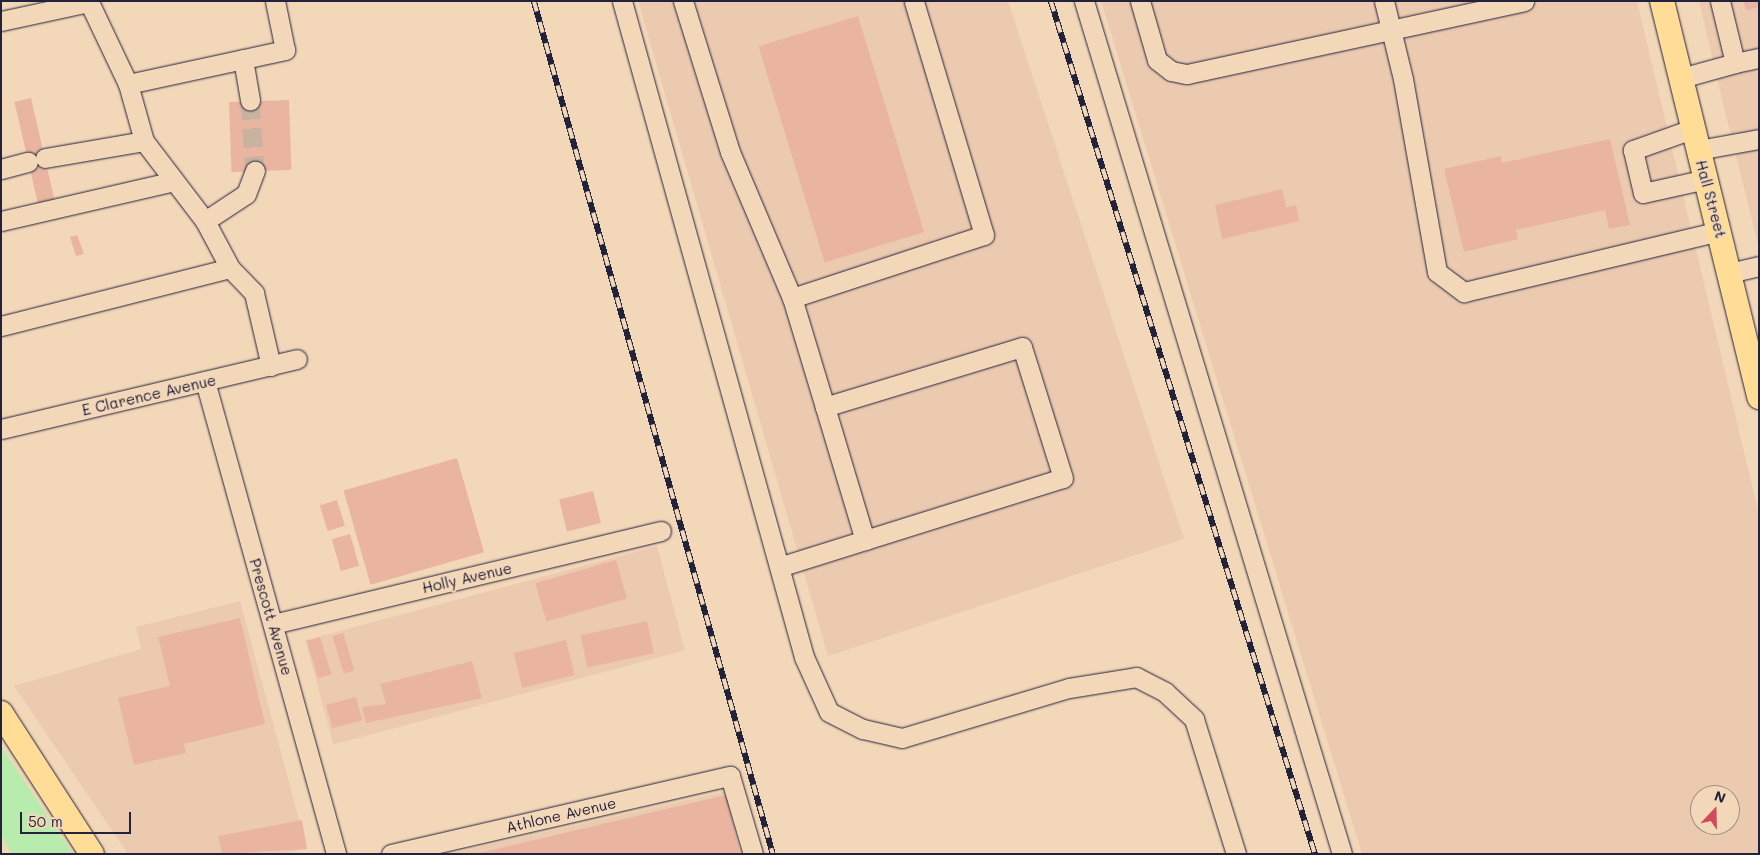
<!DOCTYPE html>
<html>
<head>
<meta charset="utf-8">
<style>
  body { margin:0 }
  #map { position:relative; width:1760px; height:855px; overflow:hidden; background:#f3d7b9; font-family:Mali,sans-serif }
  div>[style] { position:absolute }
  .built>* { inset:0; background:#eccab0; transform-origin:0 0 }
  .green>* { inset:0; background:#b8ecad }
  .building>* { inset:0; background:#e9b5a0; transform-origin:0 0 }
  .minor-tunnel>* { height:19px; margin-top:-9.5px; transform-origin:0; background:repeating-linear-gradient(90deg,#c9b3a0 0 19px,transparent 0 28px) }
  .roads { filter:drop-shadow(0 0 1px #22223b) drop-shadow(0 0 1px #22223b) }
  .minor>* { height:19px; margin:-9.5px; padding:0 9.5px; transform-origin:9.5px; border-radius:9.5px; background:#f3d7b9 }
  .major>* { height:24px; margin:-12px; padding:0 12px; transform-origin:12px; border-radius:12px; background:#ffdd96 }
  .rail>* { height:5.5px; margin-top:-2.75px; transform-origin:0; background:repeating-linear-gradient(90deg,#f3d7b9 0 11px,#22223b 0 22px); box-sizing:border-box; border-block:1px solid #22223b }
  span { translate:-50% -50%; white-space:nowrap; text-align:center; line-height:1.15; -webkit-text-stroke:4px #f3d7b9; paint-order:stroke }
  .street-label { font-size:15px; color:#22223b }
  .frame { position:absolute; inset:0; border:2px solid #22223b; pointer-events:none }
  .north { position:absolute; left:1690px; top:785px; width:50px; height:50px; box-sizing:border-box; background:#f3d7b9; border:1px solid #9f8f87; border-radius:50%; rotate:21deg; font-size:14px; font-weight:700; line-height:20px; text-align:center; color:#22223b }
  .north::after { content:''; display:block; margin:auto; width:18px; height:22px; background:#d1495b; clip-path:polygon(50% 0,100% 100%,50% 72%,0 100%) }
  .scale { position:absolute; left:20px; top:812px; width:111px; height:22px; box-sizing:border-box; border:2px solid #22223b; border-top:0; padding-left:6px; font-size:15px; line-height:18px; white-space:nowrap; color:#22223b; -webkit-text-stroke:4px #f3d7b9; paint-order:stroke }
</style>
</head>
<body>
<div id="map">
  <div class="built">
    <div style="clip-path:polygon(638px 1px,1008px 1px,1184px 539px,828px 656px)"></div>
    <div style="clip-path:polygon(evenodd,1101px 1px,1637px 1px,1759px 515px,1759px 854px,1362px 854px,1101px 1px,1700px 795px,1730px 795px,1730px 825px,1700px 825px,1700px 795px)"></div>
    <div style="clip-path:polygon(1699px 1px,1759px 1px,1759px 248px,1725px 112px)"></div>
    <div style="left:657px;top:546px;width:108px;height:364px;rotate:75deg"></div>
    <div style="clip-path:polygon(240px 601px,307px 849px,280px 854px,128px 854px,14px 686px,141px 649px,136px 627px)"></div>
    <div style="clip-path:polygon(728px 791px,744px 854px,449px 854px)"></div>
  </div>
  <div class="green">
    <div style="clip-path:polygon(1px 745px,13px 764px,73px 854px,12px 854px,1px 836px)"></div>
  </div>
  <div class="building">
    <div style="clip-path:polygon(1743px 1px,1759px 1px,1759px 7px,1746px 10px)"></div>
    <div style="left:858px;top:16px;width:226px;height:104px;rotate:73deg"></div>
    <div style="left:31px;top:98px;width:109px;height:17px;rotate:77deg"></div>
    <div style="left:289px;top:100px;width:70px;height:60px;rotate:88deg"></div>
    <div style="clip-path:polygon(1610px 139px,1630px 225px,1609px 229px,1605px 210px,1516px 230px,1518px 239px,1464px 252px,1444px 169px,1501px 156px,1502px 163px)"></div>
    <div style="clip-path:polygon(1282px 189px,1286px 207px,1296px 205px,1299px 221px,1222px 239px,1215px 205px)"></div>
    <div style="clip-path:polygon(77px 235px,84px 254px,76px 256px,70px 237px)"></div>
    <div style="left:457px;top:458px;width:98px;height:118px;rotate:74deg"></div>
    <div style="left:593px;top:491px;width:33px;height:35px;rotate:76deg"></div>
    <div style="left:337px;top:500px;width:27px;height:18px;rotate:73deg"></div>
    <div style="left:350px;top:534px;width:33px;height:19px;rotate:74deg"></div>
    <div style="left:616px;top:560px;width:40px;height:84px;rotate:74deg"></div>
    <div style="clip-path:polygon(240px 618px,265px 724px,184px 744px,186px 753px,134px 765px,118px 698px,170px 686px,158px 637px)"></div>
    <div style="left:647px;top:621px;width:33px;height:68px;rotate:78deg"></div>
    <div style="left:343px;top:633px;width:39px;height:11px;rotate:73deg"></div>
    <div style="left:320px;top:637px;width:39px;height:14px;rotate:73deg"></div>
    <div style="left:566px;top:640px;width:36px;height:54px;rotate:76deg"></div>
    <div style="clip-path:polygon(472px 661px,482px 698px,366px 723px,362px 707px,386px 704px,380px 684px)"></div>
    <div style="left:356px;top:697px;width:24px;height:31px;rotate:75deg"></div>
    <div style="clip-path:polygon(726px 795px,740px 854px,479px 854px,479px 853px)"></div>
    <div style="clip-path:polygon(302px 820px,307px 849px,222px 854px,218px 836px)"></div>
  </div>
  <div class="minor-tunnel">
    <div style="left:250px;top:100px;width:71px;rotate:86deg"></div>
  </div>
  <div class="roads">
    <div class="minor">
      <div style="left:622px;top:1px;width:681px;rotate:74.49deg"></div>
      <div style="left:804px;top:657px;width:60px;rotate:65.6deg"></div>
      <div style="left:829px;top:712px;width:38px;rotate:27deg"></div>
      <div style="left:863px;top:729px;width:40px;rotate:13deg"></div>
      <div style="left:902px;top:738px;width:174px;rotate:-16.7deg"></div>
      <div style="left:1069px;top:688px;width:68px;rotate:-9.3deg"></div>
      <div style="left:1136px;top:677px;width:33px;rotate:27deg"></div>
      <div style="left:1165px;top:692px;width:40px;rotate:43deg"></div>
      <div style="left:1194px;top:719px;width:141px;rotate:72.7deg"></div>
      <div style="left:683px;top:1px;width:158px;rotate:72.7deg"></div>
      <div style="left:730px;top:152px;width:159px;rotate:67deg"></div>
      <div style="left:792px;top:298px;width:202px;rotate:-18.2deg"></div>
      <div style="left:984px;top:235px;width:244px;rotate:-106.7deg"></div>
      <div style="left:1084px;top:1px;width:891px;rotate:73.17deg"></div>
      <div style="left:1140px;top:1px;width:61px;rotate:73.9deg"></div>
      <div style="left:1157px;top:60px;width:18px;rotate:38deg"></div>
      <div style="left:1171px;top:71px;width:16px;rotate:11deg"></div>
      <div style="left:1187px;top:74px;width:345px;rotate:-12.2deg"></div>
      <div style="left:1384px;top:1px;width:80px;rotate:76.3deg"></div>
      <div style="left:1403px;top:79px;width:196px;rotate:80deg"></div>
      <div style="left:1437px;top:272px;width:34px;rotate:37deg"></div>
      <div style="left:1464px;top:292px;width:263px;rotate:-13.4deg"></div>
      <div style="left:1px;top:21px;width:90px;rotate:-12.2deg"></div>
      <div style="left:89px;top:2px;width:91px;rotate:64.6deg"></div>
      <div style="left:128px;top:84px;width:161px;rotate:-12.2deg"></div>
      <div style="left:285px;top:50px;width:50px;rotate:-101.5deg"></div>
      <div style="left:243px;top:59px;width:42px;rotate:80.3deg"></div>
      <div style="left:1735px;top:63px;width:25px;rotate:-12deg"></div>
      <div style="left:1681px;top:78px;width:56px;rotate:-15.5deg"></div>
      <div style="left:1735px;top:63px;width:64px;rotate:-103.6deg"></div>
      <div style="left:128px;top:84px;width:59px;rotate:74.3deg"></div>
      <div style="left:144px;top:141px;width:101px;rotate:52.7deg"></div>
      <div style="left:205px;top:221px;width:53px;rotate:62deg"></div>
      <div style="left:1692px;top:129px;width:63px;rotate:160.4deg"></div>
      <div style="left:1633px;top:150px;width:44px;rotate:76.9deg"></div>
      <div style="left:1643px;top:193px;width:65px;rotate:-12.5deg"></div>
      <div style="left:1698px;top:150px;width:62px;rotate:-10.2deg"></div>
      <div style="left:45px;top:158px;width:100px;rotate:-9.7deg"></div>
      <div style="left:1px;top:169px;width:28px;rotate:-15deg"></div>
      <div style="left:1px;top:221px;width:178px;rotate:-13deg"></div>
      <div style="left:205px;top:221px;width:49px;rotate:-33.4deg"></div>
      <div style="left:246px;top:194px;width:25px;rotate:-69deg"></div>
      <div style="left:1729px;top:273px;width:31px;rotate:-13deg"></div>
      <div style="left:1px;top:326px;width:236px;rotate:-14.2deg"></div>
      <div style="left:230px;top:268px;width:35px;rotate:46deg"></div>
      <div style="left:254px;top:293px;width:75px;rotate:76.9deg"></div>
      <div style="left:205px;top:381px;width:491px;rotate:74.5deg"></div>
      <div style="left:825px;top:407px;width:139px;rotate:73.3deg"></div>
      <div style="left:1px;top:429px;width:304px;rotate:-13.3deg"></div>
      <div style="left:782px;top:566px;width:294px;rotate:-17.4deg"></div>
      <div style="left:1063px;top:478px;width:137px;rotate:-107.4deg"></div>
      <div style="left:1022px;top:347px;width:206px;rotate:163.1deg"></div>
      <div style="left:825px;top:407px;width:114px;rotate:-106.8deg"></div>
      <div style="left:273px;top:624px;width:399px;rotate:-13.5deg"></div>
      <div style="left:391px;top:854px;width:348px;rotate:-13deg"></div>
      <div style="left:730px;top:776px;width:81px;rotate:73.6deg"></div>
    </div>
    <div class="major">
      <div style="left:1662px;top:1px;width:408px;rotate:76.2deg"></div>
      <div style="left:1px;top:713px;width:168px;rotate:57.2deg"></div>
    </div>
  </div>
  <div class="rail">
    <div style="left:534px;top:1px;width:886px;rotate:74.35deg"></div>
    <div style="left:1051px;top:1px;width:893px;rotate:72.8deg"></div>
  </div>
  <div class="street-label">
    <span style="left:1711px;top:199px;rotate:75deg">Hall Street</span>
    <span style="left:149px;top:395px;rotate:-13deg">E Clarence Avenue</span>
    <span style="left:467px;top:578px;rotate:-13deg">Holly Avenue</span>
    <span style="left:271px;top:617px;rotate:74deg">Prescott Avenue</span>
    <span style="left:561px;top:815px;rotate:-13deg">Athlone Avenue</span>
  </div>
  <div class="frame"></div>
  <div class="north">N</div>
  <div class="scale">50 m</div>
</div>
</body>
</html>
